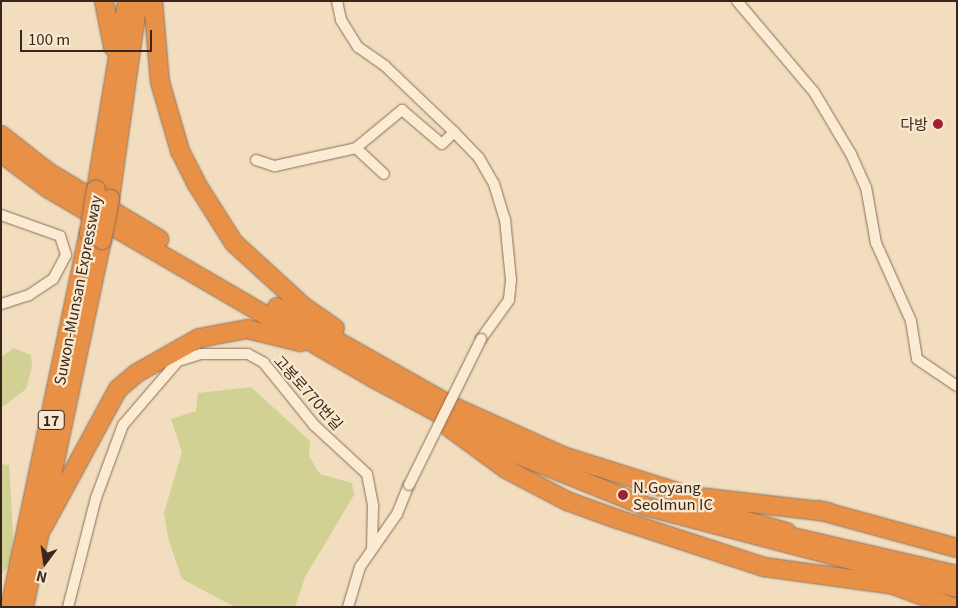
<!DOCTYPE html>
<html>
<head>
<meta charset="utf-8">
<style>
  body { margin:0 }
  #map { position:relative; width:958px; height:608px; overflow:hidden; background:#f2ddbf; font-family:Georgia,"Noto Sans KR",serif }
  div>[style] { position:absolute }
  .green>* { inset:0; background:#d0d192 }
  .roads { filter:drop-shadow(0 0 1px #8c6d55) drop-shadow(0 0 1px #8c6d55) }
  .minor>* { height:10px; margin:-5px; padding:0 5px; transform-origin:5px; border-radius:5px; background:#fcebd3 }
  .motorway>* { height:18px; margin:-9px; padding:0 9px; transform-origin:9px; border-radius:9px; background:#e99047 }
  .bridges { filter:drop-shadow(0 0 1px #8c6d55) drop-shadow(0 0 1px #8c6d55) }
  .minor-bridge>* { height:10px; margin:-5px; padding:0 5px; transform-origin:5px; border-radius:5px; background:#fcebd3 }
  .motorway-bridge>* { height:18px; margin:-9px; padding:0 9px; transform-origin:9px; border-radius:9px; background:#e99047 }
  .dots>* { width:14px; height:14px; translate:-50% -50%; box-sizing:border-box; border:2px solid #f8e8cf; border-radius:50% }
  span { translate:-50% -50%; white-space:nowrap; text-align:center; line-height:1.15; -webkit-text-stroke:4.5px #f8e8cf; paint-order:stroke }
  .shield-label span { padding:1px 4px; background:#f8e8cf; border:1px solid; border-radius:4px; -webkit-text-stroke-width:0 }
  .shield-label { font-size:14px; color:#3a271b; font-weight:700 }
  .poi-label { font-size:15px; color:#3a271b }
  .right { translate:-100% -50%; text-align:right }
  .left { translate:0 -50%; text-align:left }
  .street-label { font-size:15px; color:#3a271b }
  .frame { position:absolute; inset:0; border:2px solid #3a271b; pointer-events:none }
  .north { position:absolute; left:20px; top:538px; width:50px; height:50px; -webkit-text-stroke:4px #f8e8cf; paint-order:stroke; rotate:194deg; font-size:14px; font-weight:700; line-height:20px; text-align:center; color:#3a271b }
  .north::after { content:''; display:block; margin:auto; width:18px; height:22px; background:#3a271b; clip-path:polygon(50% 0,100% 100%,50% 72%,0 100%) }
  .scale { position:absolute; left:20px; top:30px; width:132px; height:22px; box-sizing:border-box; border:2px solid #3a271b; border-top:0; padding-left:6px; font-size:15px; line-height:18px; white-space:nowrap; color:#3a271b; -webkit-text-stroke:4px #f8e8cf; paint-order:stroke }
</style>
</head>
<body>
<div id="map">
  <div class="green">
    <div style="clip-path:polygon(14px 348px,31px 355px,32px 367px,26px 389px,1px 408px,1px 357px)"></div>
    <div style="clip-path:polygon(251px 387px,310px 441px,309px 456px,320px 474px,352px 483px,354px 495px,305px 577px,295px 607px,235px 607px,182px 579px,168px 538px,164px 513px,182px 452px,171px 419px,196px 411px,198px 393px)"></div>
    <div style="clip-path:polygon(1px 464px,9px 465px,13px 535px,11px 563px,1px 575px)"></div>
  </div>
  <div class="roads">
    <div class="minor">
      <div style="left:337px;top:1px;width:19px;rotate:78deg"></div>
      <div style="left:341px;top:20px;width:32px;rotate:58deg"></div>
      <div style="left:358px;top:47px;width:33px;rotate:35deg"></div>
      <div style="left:385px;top:66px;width:95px;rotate:43.7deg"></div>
      <div style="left:454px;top:132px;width:36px;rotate:46deg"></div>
      <div style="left:479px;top:158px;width:30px;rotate:60deg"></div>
      <div style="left:494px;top:184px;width:37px;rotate:73deg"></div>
      <div style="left:505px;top:219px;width:61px;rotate:84.4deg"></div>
      <div style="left:511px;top:280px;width:20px;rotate:96deg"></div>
      <div style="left:509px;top:300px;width:48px;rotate:125.7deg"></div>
      <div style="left:737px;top:1px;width:119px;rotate:49.8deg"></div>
      <div style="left:814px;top:92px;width:72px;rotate:59.2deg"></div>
      <div style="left:851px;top:154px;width:36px;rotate:66deg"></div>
      <div style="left:866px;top:187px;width:57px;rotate:79.9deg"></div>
      <div style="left:876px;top:243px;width:85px;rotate:65.8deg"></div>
      <div style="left:911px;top:321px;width:38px;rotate:81deg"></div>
      <div style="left:917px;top:359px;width:48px;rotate:34deg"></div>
      <div style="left:356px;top:148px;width:38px;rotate:43deg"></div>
      <div style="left:256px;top:160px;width:20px;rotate:18deg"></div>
      <div style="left:275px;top:166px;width:83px;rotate:-12.5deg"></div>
      <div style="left:356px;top:148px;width:60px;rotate:-39.6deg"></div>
      <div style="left:402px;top:110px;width:52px;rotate:40.4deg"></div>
      <div style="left:442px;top:144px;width:17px;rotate:-45deg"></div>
      <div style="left:1px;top:215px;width:63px;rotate:19.6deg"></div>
      <div style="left:60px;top:236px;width:20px;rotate:72deg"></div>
      <div style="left:66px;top:255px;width:27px;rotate:118deg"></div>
      <div style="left:53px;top:279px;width:29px;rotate:146deg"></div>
      <div style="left:29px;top:295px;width:29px;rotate:162deg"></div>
      <div style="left:68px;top:607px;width:113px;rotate:-75.6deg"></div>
      <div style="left:96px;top:498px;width:78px;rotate:-69.7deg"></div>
      <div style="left:123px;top:425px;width:84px;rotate:-49.3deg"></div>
      <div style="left:178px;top:361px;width:24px;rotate:-17deg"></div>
      <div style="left:201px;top:354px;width:47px"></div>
      <div style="left:248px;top:354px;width:18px;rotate:29deg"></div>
      <div style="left:264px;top:363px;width:80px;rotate:51.1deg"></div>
      <div style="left:314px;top:425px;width:72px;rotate:42.8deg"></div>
      <div style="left:367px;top:474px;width:33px;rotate:79deg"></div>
      <div style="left:373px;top:506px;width:43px;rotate:91.3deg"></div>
      <div style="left:348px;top:607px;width:42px;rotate:-73.3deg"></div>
      <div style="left:360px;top:567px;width:65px;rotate:-55.1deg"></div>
      <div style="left:397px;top:514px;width:31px;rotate:-68deg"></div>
    </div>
    <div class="motorway">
      <div style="left:104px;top:1px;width:47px;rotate:78.9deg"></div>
      <div style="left:153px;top:1px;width:81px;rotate:85.1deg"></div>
      <div style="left:160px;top:82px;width:72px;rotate:73.8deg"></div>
      <div style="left:180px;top:151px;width:36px;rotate:63deg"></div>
      <div style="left:196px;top:183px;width:71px;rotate:57.7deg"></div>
      <div style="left:234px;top:243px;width:93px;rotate:42.4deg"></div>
      <div style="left:303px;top:306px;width:39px;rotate:35deg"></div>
      <div style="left:1px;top:135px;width:60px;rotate:38.2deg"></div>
      <div style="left:48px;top:172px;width:130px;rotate:31.1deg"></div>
      <div style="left:1px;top:153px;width:60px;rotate:36.9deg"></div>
      <div style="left:49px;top:189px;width:81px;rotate:30.4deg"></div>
      <div style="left:119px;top:230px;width:298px;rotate:30.2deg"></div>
      <div style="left:377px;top:380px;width:154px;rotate:28.2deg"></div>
      <div style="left:513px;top:453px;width:142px;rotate:21.9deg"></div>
      <div style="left:645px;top:506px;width:323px;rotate:14.7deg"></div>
      <div style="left:96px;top:190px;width:191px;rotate:-80.6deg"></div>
      <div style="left:110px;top:199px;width:200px;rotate:-82deg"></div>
      <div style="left:277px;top:307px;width:203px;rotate:29.5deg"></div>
      <div style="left:454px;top:407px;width:120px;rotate:24.2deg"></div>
      <div style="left:563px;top:456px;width:133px;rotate:17.5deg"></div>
      <div style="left:690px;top:496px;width:139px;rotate:6.6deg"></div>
      <div style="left:450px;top:428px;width:69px;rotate:36.2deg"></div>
      <div style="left:506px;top:469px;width:69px;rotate:27.7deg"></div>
      <div style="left:567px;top:501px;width:53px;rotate:19.8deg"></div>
      <div style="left:617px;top:519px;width:155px;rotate:18.1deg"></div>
      <div style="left:764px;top:567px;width:140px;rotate:7.8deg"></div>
      <div style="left:692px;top:506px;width:98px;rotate:15.3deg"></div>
      <div style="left:818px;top:510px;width:144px;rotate:15.3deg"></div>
      <div style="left:43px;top:527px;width:157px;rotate:-61.5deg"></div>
      <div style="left:118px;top:389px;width:25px;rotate:-40deg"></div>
      <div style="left:137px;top:373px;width:71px;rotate:-29.4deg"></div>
      <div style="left:199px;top:338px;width:49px;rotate:-10.6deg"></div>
      <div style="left:247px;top:329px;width:55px;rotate:13.8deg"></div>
      <div style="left:775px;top:533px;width:187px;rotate:13deg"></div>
      <div style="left:891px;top:584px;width:66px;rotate:20.4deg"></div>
      <div style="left:10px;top:607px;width:382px;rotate:-78.1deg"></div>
      <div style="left:24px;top:607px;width:375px;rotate:-78deg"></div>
    </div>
  </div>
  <div class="bridges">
    <div class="minor-bridge">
      <div style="left:409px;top:485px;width:163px;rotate:-63.7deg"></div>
    </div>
    <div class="motorway-bridge">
      <div style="left:89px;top:233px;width:44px;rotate:-80.8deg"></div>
      <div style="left:102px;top:240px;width:42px;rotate:-79deg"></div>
    </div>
  </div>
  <div class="dots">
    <div style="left:938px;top:124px;background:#a0202f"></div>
    <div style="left:623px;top:495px;background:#a0202f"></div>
  </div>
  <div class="shield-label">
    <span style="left:51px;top:420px">17</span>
  </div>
  <div class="poi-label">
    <span class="right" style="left:928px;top:124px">다방</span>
    <span class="left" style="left:633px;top:495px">N.Goyang<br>Seolmun IC</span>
  </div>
  <div class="street-label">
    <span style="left:77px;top:290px;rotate:-79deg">Suwon-Munsan Expressway</span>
    <span style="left:309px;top:392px;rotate:48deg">고봉로770번길</span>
  </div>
  <div class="frame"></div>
  <div class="north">N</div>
  <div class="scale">100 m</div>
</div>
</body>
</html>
